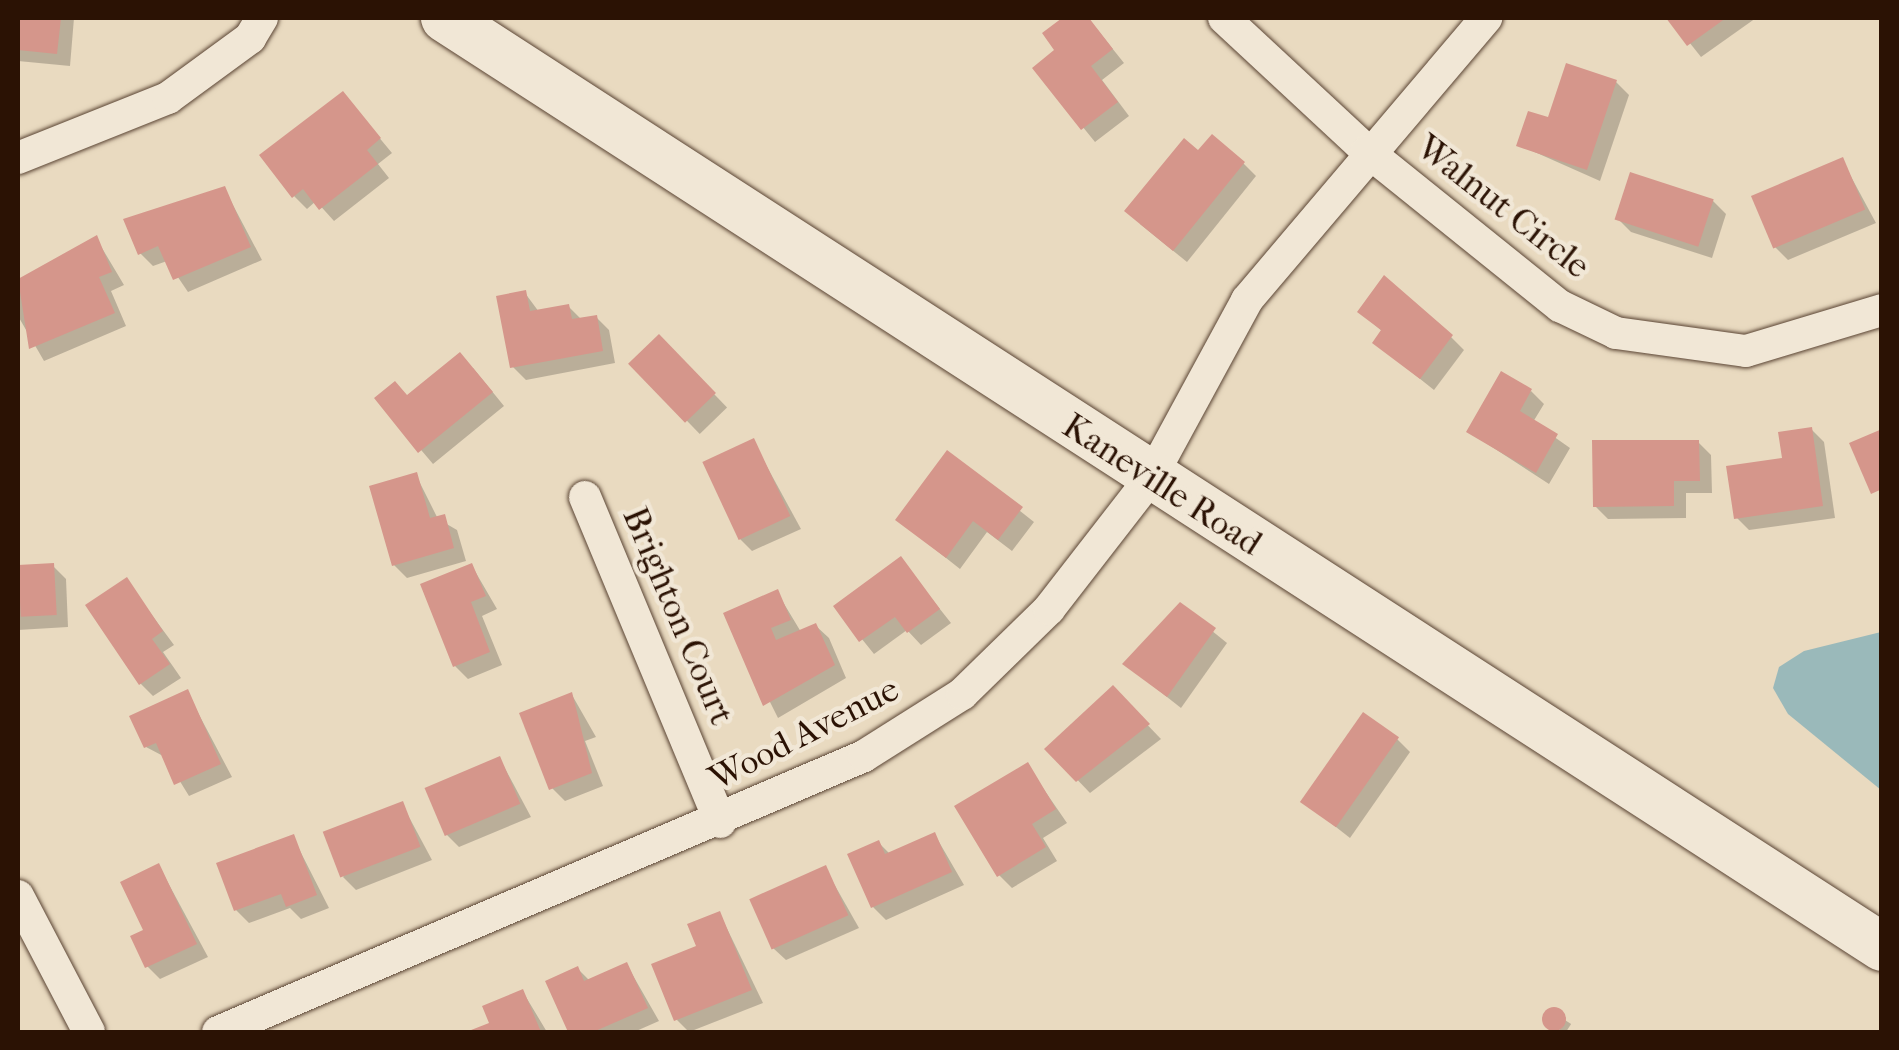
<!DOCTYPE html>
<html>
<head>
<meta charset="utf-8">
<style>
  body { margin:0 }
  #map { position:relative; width:1899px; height:1050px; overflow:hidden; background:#e9dac0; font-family:"IM FELL French Canon",serif }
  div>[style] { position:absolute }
  .water>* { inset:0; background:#9ab9ba }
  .shadow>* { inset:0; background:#0003; transform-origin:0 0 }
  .building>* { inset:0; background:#d5968b; transform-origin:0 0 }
  .round { border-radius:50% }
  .roads { filter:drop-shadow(0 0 2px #5a4433) drop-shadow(0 0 2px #5a4433) }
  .minor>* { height:32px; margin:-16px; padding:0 16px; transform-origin:16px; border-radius:16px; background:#f1e7d6 }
  .secondary>* { height:48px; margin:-24px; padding:0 24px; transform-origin:24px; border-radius:24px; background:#f1e7d6 }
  span { translate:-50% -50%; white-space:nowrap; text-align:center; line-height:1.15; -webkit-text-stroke:9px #f1e7d6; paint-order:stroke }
  .street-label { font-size:35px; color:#2b1204 }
  .frame { position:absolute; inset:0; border:20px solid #2b1204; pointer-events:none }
</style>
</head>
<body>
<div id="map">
  <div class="water">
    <div style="clip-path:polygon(1881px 632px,1882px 632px,1881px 790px,1788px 714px,1773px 688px,1779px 667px,1804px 651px)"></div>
  </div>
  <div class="shadow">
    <div style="clip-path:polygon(18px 18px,74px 18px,70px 66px,18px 61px)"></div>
    <div style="clip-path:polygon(1066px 18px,1088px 18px,1124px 63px,1102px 80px,1129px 116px,1095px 142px,1035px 68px,1058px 50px,1045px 34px)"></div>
    <div style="clip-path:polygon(1670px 18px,1756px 18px,1701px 57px)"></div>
    <div style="clip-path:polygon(1616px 82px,1629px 95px,1600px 181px,1519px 145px)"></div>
    <div style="clip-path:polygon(343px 94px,392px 153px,378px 164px,389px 178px,334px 221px,316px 201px,307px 209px,294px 196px)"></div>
    <div style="clip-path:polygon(1842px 160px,1876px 223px,1788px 260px,1775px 247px)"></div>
    <div style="clip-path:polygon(1243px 163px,1256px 176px,1187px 262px,1140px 224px)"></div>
    <div style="clip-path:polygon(224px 188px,262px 260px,188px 292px,167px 261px,153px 266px,140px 253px)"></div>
    <div style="clip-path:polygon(1713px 201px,1726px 214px,1712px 258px,1631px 232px,1618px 219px)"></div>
    <div style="clip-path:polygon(96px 238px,124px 285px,111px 291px,126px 326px,44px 361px,18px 316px,18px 282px)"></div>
    <div style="clip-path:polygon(525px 293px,539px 312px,568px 306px,582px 320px,596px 317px,609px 330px,615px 363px,526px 380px,513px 367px)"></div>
    <div style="clip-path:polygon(1360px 312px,1451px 337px,1464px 350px,1434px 390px,1375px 343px,1383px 332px)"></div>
    <div style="left:659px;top:337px;width:98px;height:38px;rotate:46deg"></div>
    <div style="clip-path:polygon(473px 368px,504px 406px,433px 464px,377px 398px,408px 397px)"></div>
    <div style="clip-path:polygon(1531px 391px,1544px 404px,1533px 422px,1570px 448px,1549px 484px,1469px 432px)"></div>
    <div style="clip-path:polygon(1811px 429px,1824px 442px,1835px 518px,1749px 530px,1736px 517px)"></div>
    <div style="clip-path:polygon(753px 441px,801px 529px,752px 551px,739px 538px)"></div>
    <div style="clip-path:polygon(1698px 442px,1711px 455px,1712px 493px,1686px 493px,1686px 518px,1608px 519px,1595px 506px)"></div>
    <div style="clip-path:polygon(948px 454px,1034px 522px,1012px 551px,987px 532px,960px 569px,898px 520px)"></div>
    <div style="clip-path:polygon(416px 475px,438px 519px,457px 530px,466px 561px,407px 578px,394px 565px)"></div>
    <div style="clip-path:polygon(901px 560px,951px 623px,921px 645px,907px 630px,874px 654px,836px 607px)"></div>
    <div style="clip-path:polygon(53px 566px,66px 579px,68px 627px,18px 630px,18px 568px)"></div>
    <div style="clip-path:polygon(472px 566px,497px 609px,482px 616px,502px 665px,468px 679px,455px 666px)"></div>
    <div style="clip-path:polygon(126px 580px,174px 645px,163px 652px,181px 678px,153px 696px,141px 684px)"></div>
    <div style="clip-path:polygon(777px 592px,801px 632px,816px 626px,829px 638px,846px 678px,778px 718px,726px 614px)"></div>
    <div style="clip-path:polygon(1180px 605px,1227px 643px,1181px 708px,1125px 664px)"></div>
    <div style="clip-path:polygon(1112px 688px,1161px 739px,1090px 793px,1048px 749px)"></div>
    <div style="clip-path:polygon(187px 692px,232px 777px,189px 796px,165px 757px,146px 747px)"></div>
    <div style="clip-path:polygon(572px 695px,596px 737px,585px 741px,603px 786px,565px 801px,552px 788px)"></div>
    <div style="clip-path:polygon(1397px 739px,1410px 752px,1350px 838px,1304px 802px)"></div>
    <div style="clip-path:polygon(500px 759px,531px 817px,459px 847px,446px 834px)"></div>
    <div style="clip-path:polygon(1027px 765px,1067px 823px,1043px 838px,1057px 861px,1012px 888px,999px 875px)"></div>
    <div style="clip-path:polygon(402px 804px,432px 860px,356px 890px,343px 877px)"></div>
    <div style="clip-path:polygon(935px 835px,964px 885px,886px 920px,873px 907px,879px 843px,891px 855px)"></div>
    <div style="clip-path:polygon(293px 837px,329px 908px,301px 919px,290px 908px,249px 923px,236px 910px)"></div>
    <div style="clip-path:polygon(159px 866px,208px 957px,160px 979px,147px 966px,146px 932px)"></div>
    <div style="clip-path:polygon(825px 868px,859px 928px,786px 960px,773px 948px)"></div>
    <div style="clip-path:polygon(720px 914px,763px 1003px,689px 1032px,677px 1020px)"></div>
    <div style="clip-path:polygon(627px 965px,659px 1021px,634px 1032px,570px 1032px,548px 983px,578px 969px,590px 981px)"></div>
    <div style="clip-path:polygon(523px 992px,547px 1032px,472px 1032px,493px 1024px)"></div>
    <div style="left:1551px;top:1011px;width:24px;height:11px;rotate:33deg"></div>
  </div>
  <div class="building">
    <div style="clip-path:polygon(18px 18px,61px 18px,57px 54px,18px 50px)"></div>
    <div style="clip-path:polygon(1062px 18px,1089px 18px,1113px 49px,1091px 66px,1118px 102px,1081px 130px,1032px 68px,1054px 50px,1042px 33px)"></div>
    <div style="clip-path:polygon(1666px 18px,1726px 18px,1687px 46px)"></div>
    <div style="clip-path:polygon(1566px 63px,1617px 80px,1587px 170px,1516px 146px,1528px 111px,1548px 117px)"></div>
    <div style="clip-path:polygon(343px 91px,381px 138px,367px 150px,378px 164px,319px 210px,303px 189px,292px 198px,259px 155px)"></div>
    <div style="clip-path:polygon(1212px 134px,1245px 162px,1173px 251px,1124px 211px,1184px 138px,1198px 150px)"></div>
    <div style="left:1843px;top:157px;width:57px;height:100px;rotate:67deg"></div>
    <div style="left:1630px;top:172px;width:88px;height:50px;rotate:18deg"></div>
    <div style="clip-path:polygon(225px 186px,251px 247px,173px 280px,158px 246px,138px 255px,123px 219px)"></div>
    <div style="clip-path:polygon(97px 235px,112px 272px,99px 277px,115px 313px,29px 349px,18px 279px)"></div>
    <div style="clip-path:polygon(1384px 275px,1453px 335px,1420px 379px,1372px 343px,1381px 330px,1357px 312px)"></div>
    <div style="clip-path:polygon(526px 290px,530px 311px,569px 304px,572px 319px,597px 315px,603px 351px,510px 368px,496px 296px)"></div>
    <div style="left:659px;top:334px;width:82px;height:43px;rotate:46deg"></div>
    <div style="clip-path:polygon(460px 352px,493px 392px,418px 453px,374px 398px,395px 381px,407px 395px)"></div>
    <div style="clip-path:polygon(1501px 371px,1532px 389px,1520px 411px,1558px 434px,1536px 473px,1466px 432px)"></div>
    <div style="clip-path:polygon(1812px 427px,1823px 506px,1734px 519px,1726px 466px,1782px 458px,1778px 432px)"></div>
    <div style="clip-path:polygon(1882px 429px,1882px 489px,1871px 494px,1849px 443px)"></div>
    <div style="left:754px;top:438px;width:86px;height:57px;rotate:65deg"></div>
    <div style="clip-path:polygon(1592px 440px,1699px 440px,1700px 481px,1674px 481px,1674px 506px,1593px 507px)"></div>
    <div style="clip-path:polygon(947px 450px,1023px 507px,998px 540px,973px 521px,946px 558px,895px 520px)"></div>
    <div style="clip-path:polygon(417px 472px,430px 518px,445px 514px,454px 548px,392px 566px,369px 486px)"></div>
    <div style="clip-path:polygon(901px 556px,940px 609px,907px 633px,895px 617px,859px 642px,833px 606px)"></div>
    <div style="left:54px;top:563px;width:52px;height:36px;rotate:87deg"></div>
    <div style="clip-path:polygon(472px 563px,486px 596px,471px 602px,490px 652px,453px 667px,420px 584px)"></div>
    <div style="clip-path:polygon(127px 577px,163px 631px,152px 639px,170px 664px,139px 685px,85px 605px)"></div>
    <div style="clip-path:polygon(778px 589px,791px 620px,771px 628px,776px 640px,816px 623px,835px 665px,763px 706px,723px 613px)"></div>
    <div style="clip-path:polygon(1180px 602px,1216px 628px,1167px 697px,1122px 664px)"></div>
    <div style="clip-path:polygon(1113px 685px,1150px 724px,1076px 782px,1044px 749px)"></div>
    <div style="clip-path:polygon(188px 689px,221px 764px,174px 785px,156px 743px,144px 748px,129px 716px)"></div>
    <div style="clip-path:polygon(572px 692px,592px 773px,549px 790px,519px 713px)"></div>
    <div style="left:1363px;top:712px;width:44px;height:110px;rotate:35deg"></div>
    <div style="left:500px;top:756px;width:52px;height:82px;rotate:67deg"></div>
    <div style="clip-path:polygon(1028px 762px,1056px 809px,1032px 824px,1046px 847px,997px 877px,954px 806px)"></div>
    <div style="left:403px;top:801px;width:49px;height:86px;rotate:69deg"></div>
    <div style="clip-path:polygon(935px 832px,952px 872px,871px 908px,847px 854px,879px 840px,885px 854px)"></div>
    <div style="clip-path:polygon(294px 834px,317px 895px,286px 907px,281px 894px,234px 911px,216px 863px)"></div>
    <div style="clip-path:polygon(159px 863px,197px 944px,145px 968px,130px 936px,143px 930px,120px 882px)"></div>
    <div style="left:826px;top:865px;width:55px;height:84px;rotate:66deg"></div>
    <div style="clip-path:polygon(720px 911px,752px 990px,674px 1021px,651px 964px,696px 946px,687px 924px)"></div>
    <div style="clip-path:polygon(627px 962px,648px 1008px,593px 1032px,568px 1032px,545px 981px,578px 966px,584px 981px)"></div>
    <div style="clip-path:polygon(523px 989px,541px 1032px,466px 1032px,489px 1023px,482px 1006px)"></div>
    <div class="round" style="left:1542px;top:1007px;width:24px;height:24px"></div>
  </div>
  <div class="roads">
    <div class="minor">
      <div style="left:1224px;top:18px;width:195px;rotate:42.9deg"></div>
      <div style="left:1367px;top:151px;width:248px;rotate:38.8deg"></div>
      <div style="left:1560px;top:306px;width:62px;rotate:25.7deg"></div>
      <div style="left:1616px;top:333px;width:131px;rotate:7.9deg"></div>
      <div style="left:1746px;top:351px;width:142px;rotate:-16.8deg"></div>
      <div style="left:18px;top:158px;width:162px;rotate:-21.8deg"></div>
      <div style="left:168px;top:98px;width:102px;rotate:-36.2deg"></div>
      <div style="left:250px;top:38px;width:23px;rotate:-59deg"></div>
      <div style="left:585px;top:497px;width:352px;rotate:67.4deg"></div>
      <div style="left:18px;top:896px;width:153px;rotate:62.4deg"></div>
      <div style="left:218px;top:1032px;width:702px;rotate:-23.13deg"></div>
      <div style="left:864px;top:756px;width:116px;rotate:-32.3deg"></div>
      <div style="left:962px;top:694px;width:122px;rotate:-44.3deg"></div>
      <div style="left:1049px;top:609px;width:165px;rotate:-52.2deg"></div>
      <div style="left:1150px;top:479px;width:204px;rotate:-61.5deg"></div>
      <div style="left:1247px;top:300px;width:370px;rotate:-49.7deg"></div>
    </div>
    <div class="secondary">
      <div style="left:445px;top:18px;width:1711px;rotate:32.88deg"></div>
    </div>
  </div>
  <div class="street-label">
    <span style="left:1503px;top:207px;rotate:38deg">Walnut Circle</span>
    <span style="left:1162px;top:485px;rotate:33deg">Kaneville Road</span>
    <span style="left:678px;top:616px;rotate:67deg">Brighton Court</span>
    <span style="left:804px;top:734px;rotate:-27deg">Wood Avenue</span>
  </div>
  <div class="frame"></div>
</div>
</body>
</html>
